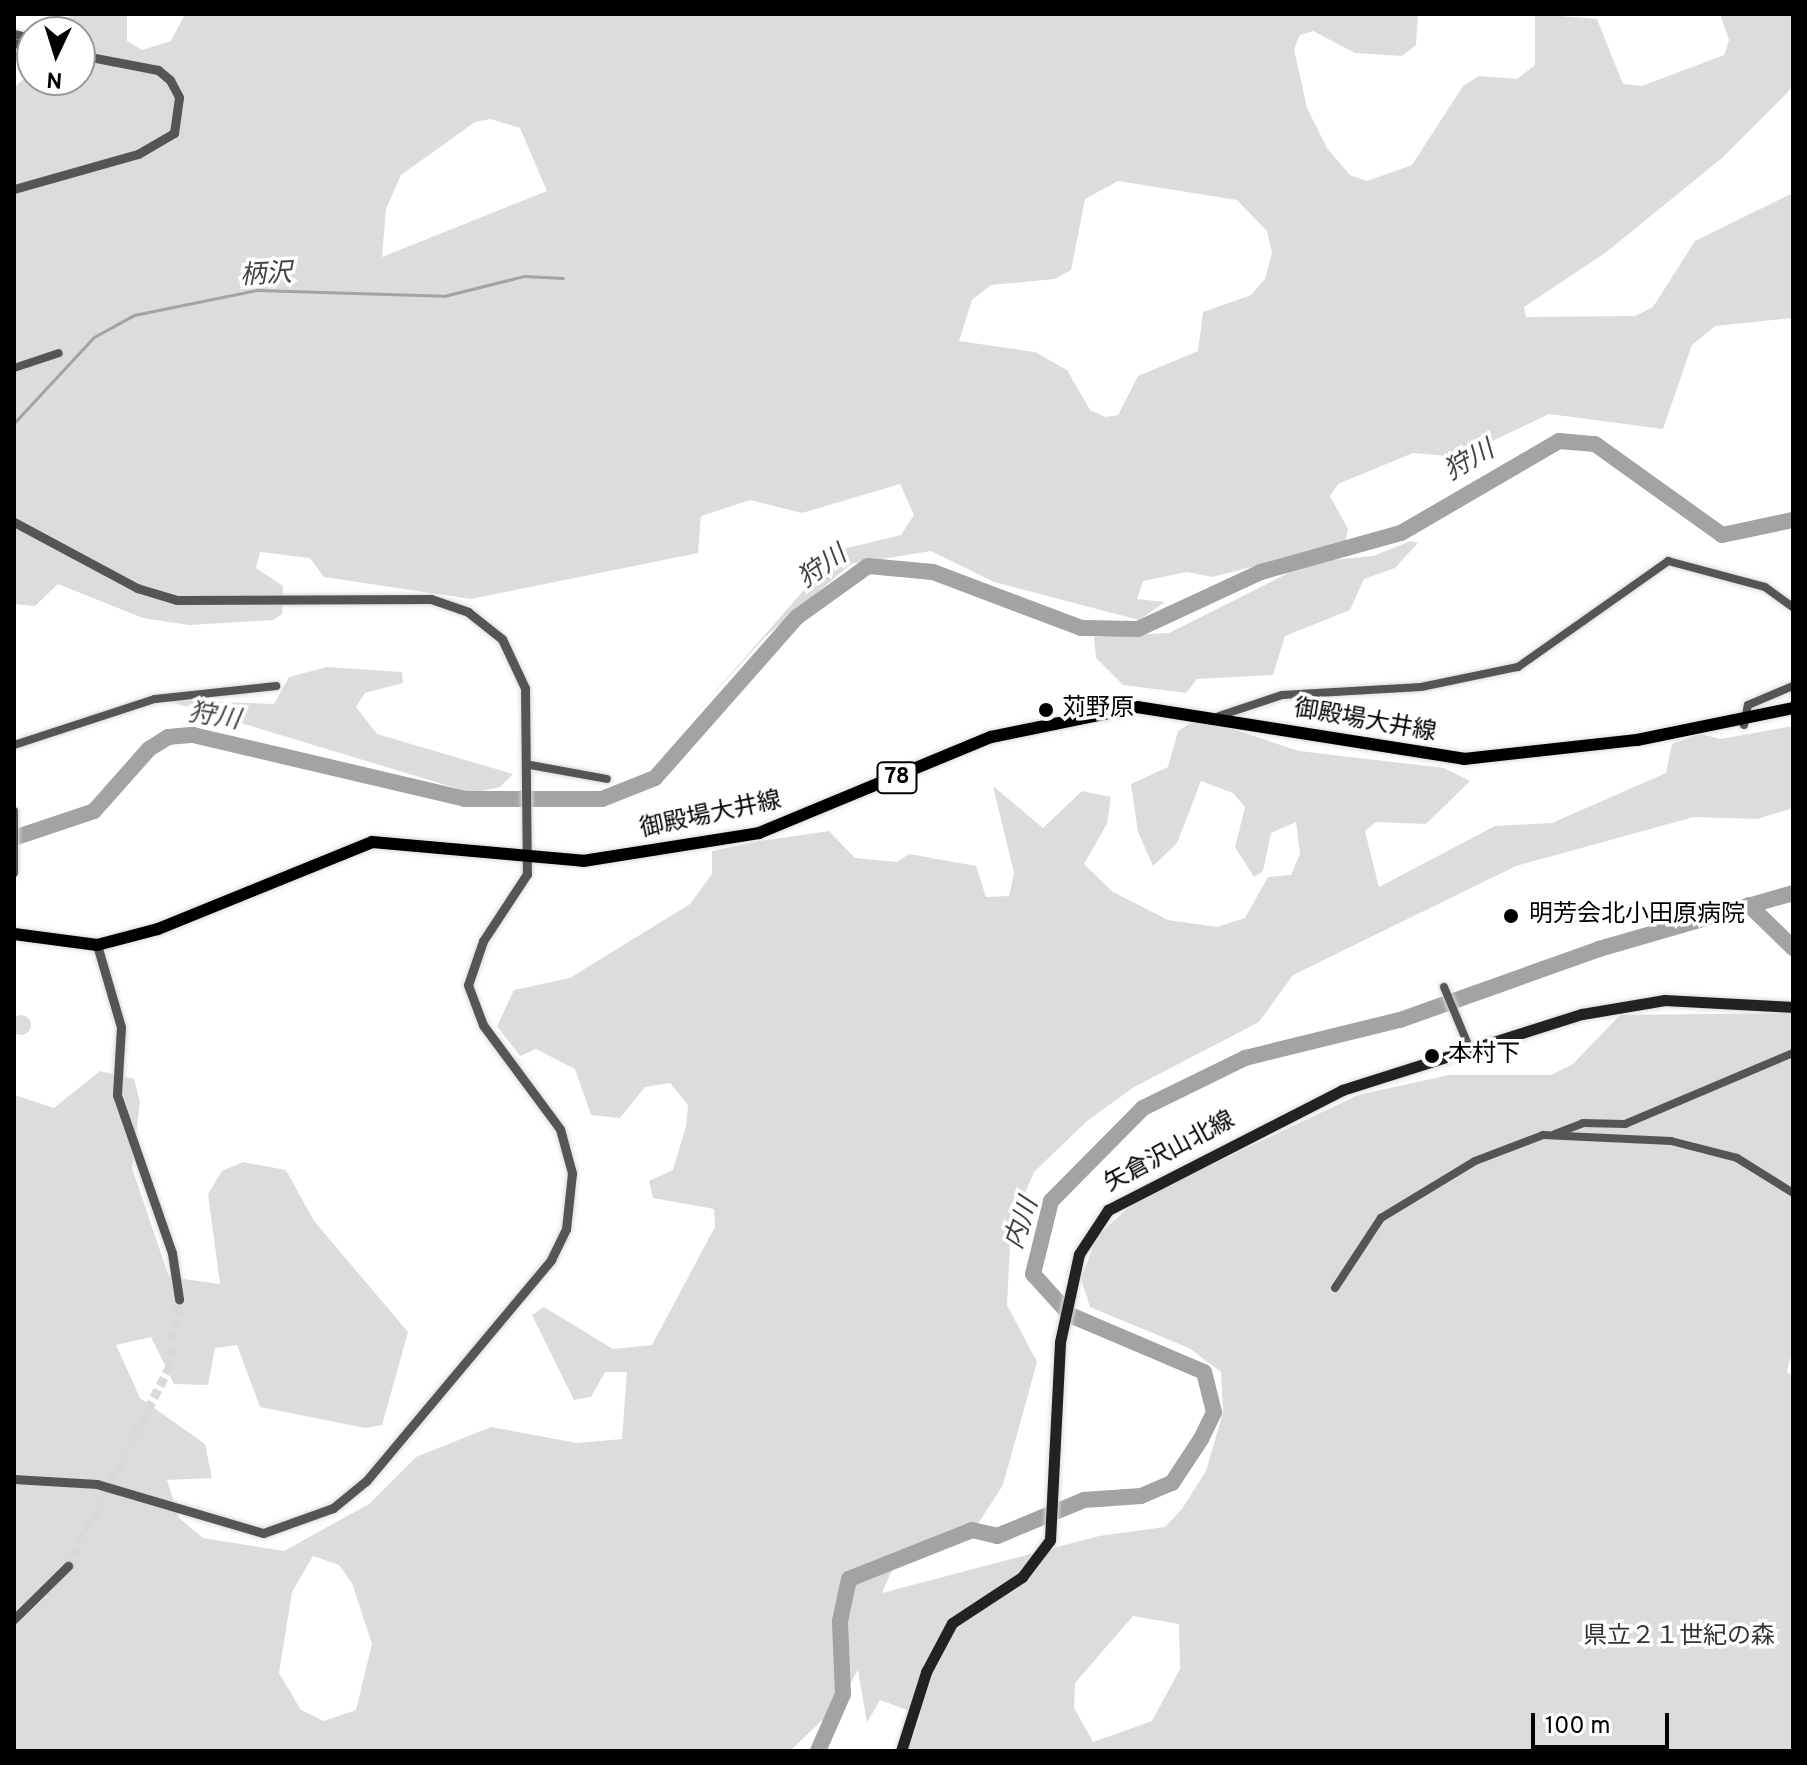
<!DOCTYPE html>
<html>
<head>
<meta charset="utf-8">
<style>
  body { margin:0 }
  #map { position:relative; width:1807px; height:1765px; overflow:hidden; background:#fff; font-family:Overpass,"Noto Sans JP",sans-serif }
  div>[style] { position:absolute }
  .green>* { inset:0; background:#dcdcdc }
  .round { border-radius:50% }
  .stream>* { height:3px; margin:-1.5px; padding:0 1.5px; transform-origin:1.5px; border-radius:1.5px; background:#a3a3a3 }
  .river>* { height:16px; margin:-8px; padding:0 8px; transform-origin:8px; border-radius:8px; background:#a3a3a3 }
  .tertiary-tunnel>* { height:9px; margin-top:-4.5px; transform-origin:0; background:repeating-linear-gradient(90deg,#d9d9d9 0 9px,transparent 0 13.5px) }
  .roads { filter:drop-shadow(0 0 2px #dbdbdb) drop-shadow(0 0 2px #dbdbdb) }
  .minor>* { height:8px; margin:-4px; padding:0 4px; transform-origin:4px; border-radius:4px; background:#555 }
  .tertiary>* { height:9px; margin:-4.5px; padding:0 4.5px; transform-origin:4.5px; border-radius:4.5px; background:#555 }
  .secondary>* { height:11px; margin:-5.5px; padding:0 5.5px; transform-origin:5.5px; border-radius:5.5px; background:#222 }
  .primary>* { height:12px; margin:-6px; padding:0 6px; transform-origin:6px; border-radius:6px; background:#000 }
  .dots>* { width:22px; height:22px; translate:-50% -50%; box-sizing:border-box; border:4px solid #fff; border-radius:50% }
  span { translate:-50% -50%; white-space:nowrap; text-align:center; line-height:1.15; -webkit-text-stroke:7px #fff; paint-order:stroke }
  .shield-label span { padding:2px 6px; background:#fff; border:2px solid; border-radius:6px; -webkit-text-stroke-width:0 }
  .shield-label { font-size:22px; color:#000; font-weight:700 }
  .poi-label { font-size:24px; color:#000 }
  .left { translate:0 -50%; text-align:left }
  .street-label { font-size:24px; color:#000 }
  .park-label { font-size:24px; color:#333 }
  .water-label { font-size:26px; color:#444; font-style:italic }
  .frame { position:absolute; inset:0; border:16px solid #000; pointer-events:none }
  .north { position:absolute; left:16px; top:16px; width:80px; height:80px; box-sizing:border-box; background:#fff; border:2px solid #999; border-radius:50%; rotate:184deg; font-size:22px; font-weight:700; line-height:32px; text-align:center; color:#000 }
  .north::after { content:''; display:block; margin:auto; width:28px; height:36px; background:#000; clip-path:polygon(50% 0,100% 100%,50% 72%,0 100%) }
  .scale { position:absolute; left:1531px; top:1713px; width:138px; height:36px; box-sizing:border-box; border:4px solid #000; border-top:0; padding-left:10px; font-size:24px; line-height:28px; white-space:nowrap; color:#000; -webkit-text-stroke:6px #fff; paint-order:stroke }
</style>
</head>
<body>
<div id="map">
  <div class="green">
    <div style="clip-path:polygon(evenodd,71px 14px,127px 14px,127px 41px,142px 50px,171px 41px,185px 14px,1418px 14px,1416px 45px,1402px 56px,1355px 53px,1313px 31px,1300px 35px,1294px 49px,1307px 108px,1327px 148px,1350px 175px,1367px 181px,1412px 165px,1463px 86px,1479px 76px,1517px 79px,1535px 65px,1535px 14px,1597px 19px,1623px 84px,1642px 86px,1724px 55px,1729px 40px,1720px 14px,1793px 14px,1793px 85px,1787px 93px,1722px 158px,1605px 253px,1524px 307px,1526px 317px,1635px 316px,1653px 307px,1695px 241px,1793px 193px,1793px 318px,1715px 326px,1692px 345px,1663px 429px,1549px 414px,1459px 457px,1413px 453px,1338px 484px,1330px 496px,1348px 529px,1345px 543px,1212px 577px,1187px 572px,1143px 581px,1137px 599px,1165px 602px,1139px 620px,994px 582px,931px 551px,851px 564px,765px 637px,692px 718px,839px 550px,901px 535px,914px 515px,900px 484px,802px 513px,750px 500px,701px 516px,698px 553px,471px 599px,324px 577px,310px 558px,260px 552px,256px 568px,283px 586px,282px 614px,273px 620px,189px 625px,143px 618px,58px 584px,35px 606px,14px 604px,14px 88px,32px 70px,32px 80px,80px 80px,80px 32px,61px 32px,71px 14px,491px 119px,520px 128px,547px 191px,382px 257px,386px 209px,401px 175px,475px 122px,491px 119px,71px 14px,1118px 181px,1237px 200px,1267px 231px,1272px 253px,1265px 279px,1251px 295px,1203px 312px,1198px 351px,1138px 376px,1118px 415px,1106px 417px,1090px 410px,1067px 370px,1035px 352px,959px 341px,972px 300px,991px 285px,1055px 279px,1071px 270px,1085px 199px,1118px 181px)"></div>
    <div style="clip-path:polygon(1411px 541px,1418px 543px,1395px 568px,1364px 579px,1350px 610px,1285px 636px,1273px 675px,1197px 679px,1186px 693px,1123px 685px,1096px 658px,1094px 637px,1169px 633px,1310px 562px,1373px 556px)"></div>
    <div style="clip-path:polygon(327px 667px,402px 672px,403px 683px,365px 693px,356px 707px,377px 734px,513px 774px,500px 787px,472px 793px,165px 700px,274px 704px,289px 677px)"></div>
    <div style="clip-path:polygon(evenodd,1191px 723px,1214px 723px,1299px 751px,1444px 768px,1470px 781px,1426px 824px,1376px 822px,1365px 831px,1379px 887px,1495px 826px,1552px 823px,1666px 773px,1672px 744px,1700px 734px,1721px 739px,1793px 726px,1793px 808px,1757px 819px,1694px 817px,1516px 866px,1293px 975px,1259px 1022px,1134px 1087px,1087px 1121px,1034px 1172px,1011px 1226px,1007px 1305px,1037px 1362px,1003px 1485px,976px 1527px,896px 1561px,882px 1593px,1099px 1536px,1165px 1527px,1182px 1509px,1206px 1471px,1223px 1412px,1221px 1372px,1189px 1348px,1090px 1307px,1081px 1279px,1097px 1236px,1136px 1201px,1358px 1095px,1449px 1075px,1551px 1075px,1573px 1064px,1620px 1015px,1793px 1013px,1793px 1348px,1787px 1371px,1793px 1378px,1793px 1751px,907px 1751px,921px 1715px,880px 1700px,867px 1723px,858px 1670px,839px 1704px,790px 1751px,14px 1751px,14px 1095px,54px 1108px,100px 1071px,134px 1079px,140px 1102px,132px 1168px,169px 1277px,220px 1284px,208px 1194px,222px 1171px,243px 1162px,286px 1170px,314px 1221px,408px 1332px,382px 1425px,365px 1428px,260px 1407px,237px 1345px,215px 1348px,208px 1385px,174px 1384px,151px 1337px,116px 1345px,140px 1398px,205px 1444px,212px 1478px,167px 1480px,179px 1518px,203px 1538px,284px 1551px,369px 1504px,416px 1457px,491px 1427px,577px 1443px,622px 1439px,627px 1372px,605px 1372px,591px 1397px,574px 1400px,532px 1315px,544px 1307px,613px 1349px,652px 1345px,715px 1227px,714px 1209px,653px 1198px,649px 1181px,673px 1170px,686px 1126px,688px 1105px,670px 1083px,645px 1087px,620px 1118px,591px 1115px,575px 1069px,536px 1049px,520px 1056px,497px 1026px,514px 990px,570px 978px,690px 904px,712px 874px,712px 851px,760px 841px,829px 831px,855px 858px,897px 862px,909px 854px,976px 866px,986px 897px,1009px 896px,1014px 873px,993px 786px,1043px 828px,1082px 791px,1111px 797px,1107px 824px,1084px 864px,1113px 892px,1168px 920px,1217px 927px,1245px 918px,1268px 877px,1291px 875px,1300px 854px,1296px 822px,1271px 833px,1263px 871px,1254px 877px,1235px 847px,1245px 807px,1233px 793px,1201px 781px,1177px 843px,1153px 866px,1138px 832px,1131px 784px,1168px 767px,1178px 731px,1191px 723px,313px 1556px,339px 1565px,352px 1583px,372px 1644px,356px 1710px,324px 1721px,301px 1710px,279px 1673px,292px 1592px,313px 1556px,1191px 723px,1133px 1616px,1179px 1624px,1180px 1669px,1152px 1721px,1093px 1742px,1074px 1708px,1075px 1683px,1133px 1616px)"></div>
    <div class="round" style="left:11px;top:1015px;width:20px;height:20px"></div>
  </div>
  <div class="stream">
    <div style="left:14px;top:423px;width:117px;rotate:-47.1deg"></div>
    <div style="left:94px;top:337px;width:46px;rotate:-28.8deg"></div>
    <div style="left:134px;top:315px;width:126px;rotate:-11.5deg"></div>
    <div style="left:257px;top:290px;width:187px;rotate:1.8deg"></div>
    <div style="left:444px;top:296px;width:82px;rotate:-14deg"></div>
    <div style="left:524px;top:276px;width:39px;rotate:3deg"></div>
  </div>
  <div class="river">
    <div style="left:14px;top:838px;width:84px;rotate:-18.6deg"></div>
    <div style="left:94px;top:811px;width:83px;rotate:-48.4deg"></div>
    <div style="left:149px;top:749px;width:22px;rotate:-32deg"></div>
    <div style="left:168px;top:737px;width:25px;rotate:-5deg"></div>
    <div style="left:193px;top:735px;width:279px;rotate:13.2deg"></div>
    <div style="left:465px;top:799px;width:137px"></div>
    <div style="left:602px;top:799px;width:57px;rotate:-21.6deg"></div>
    <div style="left:655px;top:778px;width:215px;rotate:-48.6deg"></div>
    <div style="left:797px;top:617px;width:87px;rotate:-35.7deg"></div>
    <div style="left:868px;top:566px;width:65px;rotate:5.3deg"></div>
    <div style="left:933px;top:572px;width:158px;rotate:20.7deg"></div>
    <div style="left:1081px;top:628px;width:57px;rotate:1deg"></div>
    <div style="left:1138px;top:629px;width:136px;rotate:-24.9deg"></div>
    <div style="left:1261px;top:572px;width:145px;rotate:-15.6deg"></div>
    <div style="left:1401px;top:533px;width:183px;rotate:-30.2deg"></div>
    <div style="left:1559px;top:441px;width:36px;rotate:5deg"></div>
    <div style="left:1595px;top:444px;width:156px;rotate:35.6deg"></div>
    <div style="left:1722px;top:535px;width:73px;rotate:-11.9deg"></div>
    <div style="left:1749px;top:905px;width:62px;rotate:44.3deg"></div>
    <div style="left:818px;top:1751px;width:62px;rotate:-66.3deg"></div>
    <div style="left:843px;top:1694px;width:73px;rotate:-92.4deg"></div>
    <div style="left:840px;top:1621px;width:43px;rotate:-77.9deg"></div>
    <div style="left:849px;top:1579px;width:132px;rotate:-21.7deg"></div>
    <div style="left:972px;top:1530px;width:26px;rotate:13deg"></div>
    <div style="left:997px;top:1536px;width:94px;rotate:-22.5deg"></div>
    <div style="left:1084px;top:1500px;width:57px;rotate:-4deg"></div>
    <div style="left:1141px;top:1496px;width:34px;rotate:-23deg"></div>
    <div style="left:1172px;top:1483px;width:53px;rotate:-56.6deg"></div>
    <div style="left:1201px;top:1439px;width:30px;rotate:-64deg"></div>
    <div style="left:1214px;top:1412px;width:41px;rotate:-104deg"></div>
    <div style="left:1204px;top:1372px;width:146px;rotate:-157deg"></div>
    <div style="left:1070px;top:1315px;width:55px;rotate:-132.1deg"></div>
    <div style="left:1033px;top:1274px;width:75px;rotate:-76.1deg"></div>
    <div style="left:1051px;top:1201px;width:131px;rotate:-45.3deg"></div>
    <div style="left:1143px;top:1108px;width:114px;rotate:-26.1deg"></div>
    <div style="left:1245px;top:1058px;width:160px;rotate:-13.8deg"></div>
    <div style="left:1400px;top:1020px;width:211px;rotate:-19.6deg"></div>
    <div style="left:1599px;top:949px;width:202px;rotate:-16.1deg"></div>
  </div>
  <div class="tertiary-tunnel">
    <div style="left:68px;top:1566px;width:222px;rotate:-63deg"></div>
    <div style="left:169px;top:1368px;width:70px;rotate:-81.8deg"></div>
  </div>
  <div class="roads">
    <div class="minor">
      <div style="left:14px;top:34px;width:18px;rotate:13deg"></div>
      <div style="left:14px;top:368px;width:47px;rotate:-18.4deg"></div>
      <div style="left:1219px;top:716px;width:66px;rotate:-18.4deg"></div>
      <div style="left:1282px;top:695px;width:139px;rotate:-3.3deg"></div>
      <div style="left:1421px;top:687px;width:99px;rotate:-11.7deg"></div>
      <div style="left:1518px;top:667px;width:184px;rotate:-35.2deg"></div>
      <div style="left:1668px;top:561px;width:100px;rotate:15deg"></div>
      <div style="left:1765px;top:587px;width:34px;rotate:36deg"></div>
      <div style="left:1744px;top:725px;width:20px;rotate:-79deg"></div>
      <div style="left:1748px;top:705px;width:49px;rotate:-22.9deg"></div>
      <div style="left:14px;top:745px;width:148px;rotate:-18.1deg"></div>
      <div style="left:155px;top:699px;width:122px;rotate:-6.1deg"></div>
      <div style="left:530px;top:765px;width:78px;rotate:10.3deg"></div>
      <div style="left:14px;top:811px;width:62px;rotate:90deg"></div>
      <div style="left:1444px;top:987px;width:70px;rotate:67.4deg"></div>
      <div style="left:1555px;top:1134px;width:30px;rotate:-21deg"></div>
      <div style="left:1583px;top:1123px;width:42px;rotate:1.4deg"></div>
      <div style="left:1625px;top:1124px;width:182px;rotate:-22.9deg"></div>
      <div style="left:1335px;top:1288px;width:84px;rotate:-56.7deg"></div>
      <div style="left:1381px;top:1218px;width:110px;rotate:-31.2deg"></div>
      <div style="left:1475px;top:1161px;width:73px;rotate:-20.9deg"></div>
      <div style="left:1543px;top:1135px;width:128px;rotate:2.7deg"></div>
      <div style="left:1671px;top:1141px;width:68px;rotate:14.4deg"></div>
      <div style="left:1737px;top:1158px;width:66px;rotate:32deg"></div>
    </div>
    <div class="tertiary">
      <div style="left:14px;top:43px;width:18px;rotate:9deg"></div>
      <div style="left:14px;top:189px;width:129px;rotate:-15.8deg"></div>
      <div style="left:138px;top:154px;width:42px;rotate:-30.3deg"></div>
      <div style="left:174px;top:133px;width:36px;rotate:-82deg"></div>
      <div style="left:179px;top:97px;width:19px;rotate:-118deg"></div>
      <div style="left:170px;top:80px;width:16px;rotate:-140deg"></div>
      <div style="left:158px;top:70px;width:79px;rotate:-169.1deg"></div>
      <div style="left:14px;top:522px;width:140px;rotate:28.2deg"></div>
      <div style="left:137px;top:588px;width:42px;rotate:16.7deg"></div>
      <div style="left:177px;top:600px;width:254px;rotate:-0.2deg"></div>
      <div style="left:431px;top:599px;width:39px;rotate:19deg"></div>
      <div style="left:468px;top:612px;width:43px;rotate:38.5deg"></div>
      <div style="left:502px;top:639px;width:54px;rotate:64.9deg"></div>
      <div style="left:525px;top:688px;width:186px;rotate:89.4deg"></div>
      <div style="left:527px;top:874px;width:80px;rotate:123.3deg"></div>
      <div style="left:483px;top:941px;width:46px;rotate:108.8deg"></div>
      <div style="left:468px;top:985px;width:43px;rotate:69.4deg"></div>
      <div style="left:483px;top:1025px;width:129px;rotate:53.5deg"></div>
      <div style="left:560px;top:1129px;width:46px;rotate:74.7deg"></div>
      <div style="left:572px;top:1173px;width:56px;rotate:96.1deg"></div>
      <div style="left:566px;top:1229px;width:34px;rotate:116deg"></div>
      <div style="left:551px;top:1260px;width:288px;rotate:129.9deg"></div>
      <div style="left:366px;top:1481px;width:43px;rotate:140.7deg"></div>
      <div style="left:333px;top:1508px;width:74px;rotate:160.3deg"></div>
      <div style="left:263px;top:1533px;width:173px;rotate:-163.6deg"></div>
      <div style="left:97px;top:1484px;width:83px;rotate:-176.6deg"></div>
      <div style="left:97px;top:945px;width:85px;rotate:73.7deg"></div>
      <div style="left:121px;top:1027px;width:68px;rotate:93.4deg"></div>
      <div style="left:117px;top:1095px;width:167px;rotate:70.8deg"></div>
      <div style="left:172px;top:1253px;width:47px;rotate:81.3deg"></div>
      <div style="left:14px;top:1619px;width:76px;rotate:-44.5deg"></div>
    </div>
    <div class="secondary">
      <div style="left:901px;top:1751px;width:83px;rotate:-72.4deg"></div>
      <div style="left:926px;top:1672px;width:55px;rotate:-62deg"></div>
      <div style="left:952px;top:1623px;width:84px;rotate:-33.3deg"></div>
      <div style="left:1022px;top:1577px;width:46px;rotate:-52.9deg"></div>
      <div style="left:1050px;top:1540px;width:198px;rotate:-87.1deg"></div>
      <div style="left:1060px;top:1342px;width:90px;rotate:-77.8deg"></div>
      <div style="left:1079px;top:1254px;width:53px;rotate:-56.6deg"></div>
      <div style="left:1108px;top:1210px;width:263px;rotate:-27.1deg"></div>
      <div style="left:1342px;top:1090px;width:252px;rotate:-17.6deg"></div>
      <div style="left:1582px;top:1014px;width:84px;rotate:-9.6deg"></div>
      <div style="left:1665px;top:1000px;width:128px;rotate:3.1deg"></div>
    </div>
    <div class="primary">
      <div style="left:14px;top:934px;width:84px;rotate:7.5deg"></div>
      <div style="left:97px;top:945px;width:63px;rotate:-14.7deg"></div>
      <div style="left:158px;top:929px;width:231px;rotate:-22.1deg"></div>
      <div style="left:372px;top:842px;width:212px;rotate:5.1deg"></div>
      <div style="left:583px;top:861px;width:178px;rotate:-9deg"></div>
      <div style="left:759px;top:833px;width:251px;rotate:-22.5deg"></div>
      <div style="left:991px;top:737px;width:149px;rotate:-11.6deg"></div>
      <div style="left:1137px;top:707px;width:331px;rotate:9deg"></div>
      <div style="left:1464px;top:759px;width:174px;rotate:-6.3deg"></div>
      <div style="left:1637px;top:740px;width:159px;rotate:-11.6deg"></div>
    </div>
  </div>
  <div class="dots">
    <div style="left:1046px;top:710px;background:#000"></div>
    <div style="left:1511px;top:916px;background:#000"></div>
    <div style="left:1432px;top:1056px;background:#000"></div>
  </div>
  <div class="shield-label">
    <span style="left:897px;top:778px">78</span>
  </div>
  <div class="poi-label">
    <span class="left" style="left:1062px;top:710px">苅野原</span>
    <span class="left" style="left:1529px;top:916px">明芳会北小田原病院</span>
    <span class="left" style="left:1448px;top:1056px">本村下</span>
  </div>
  <div class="street-label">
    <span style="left:1365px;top:722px;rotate:10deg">御殿場大井線</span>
    <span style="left:711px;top:816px;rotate:-12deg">御殿場大井線</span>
    <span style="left:1170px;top:1153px;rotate:-28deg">矢倉沢山北線</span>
  </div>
  <div class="park-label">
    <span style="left:1679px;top:1638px">県立２１世紀の森</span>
  </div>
  <div class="water-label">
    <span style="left:266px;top:276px;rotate:-3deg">柄沢</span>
    <span style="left:1470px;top:462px;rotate:-30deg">狩川</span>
    <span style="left:823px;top:568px;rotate:-35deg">狩川</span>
    <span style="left:214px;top:718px;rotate:9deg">狩川</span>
    <span style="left:1023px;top:1224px;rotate:-71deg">内川</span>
  </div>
  <div class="frame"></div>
  <div class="north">N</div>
  <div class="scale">100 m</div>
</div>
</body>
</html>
